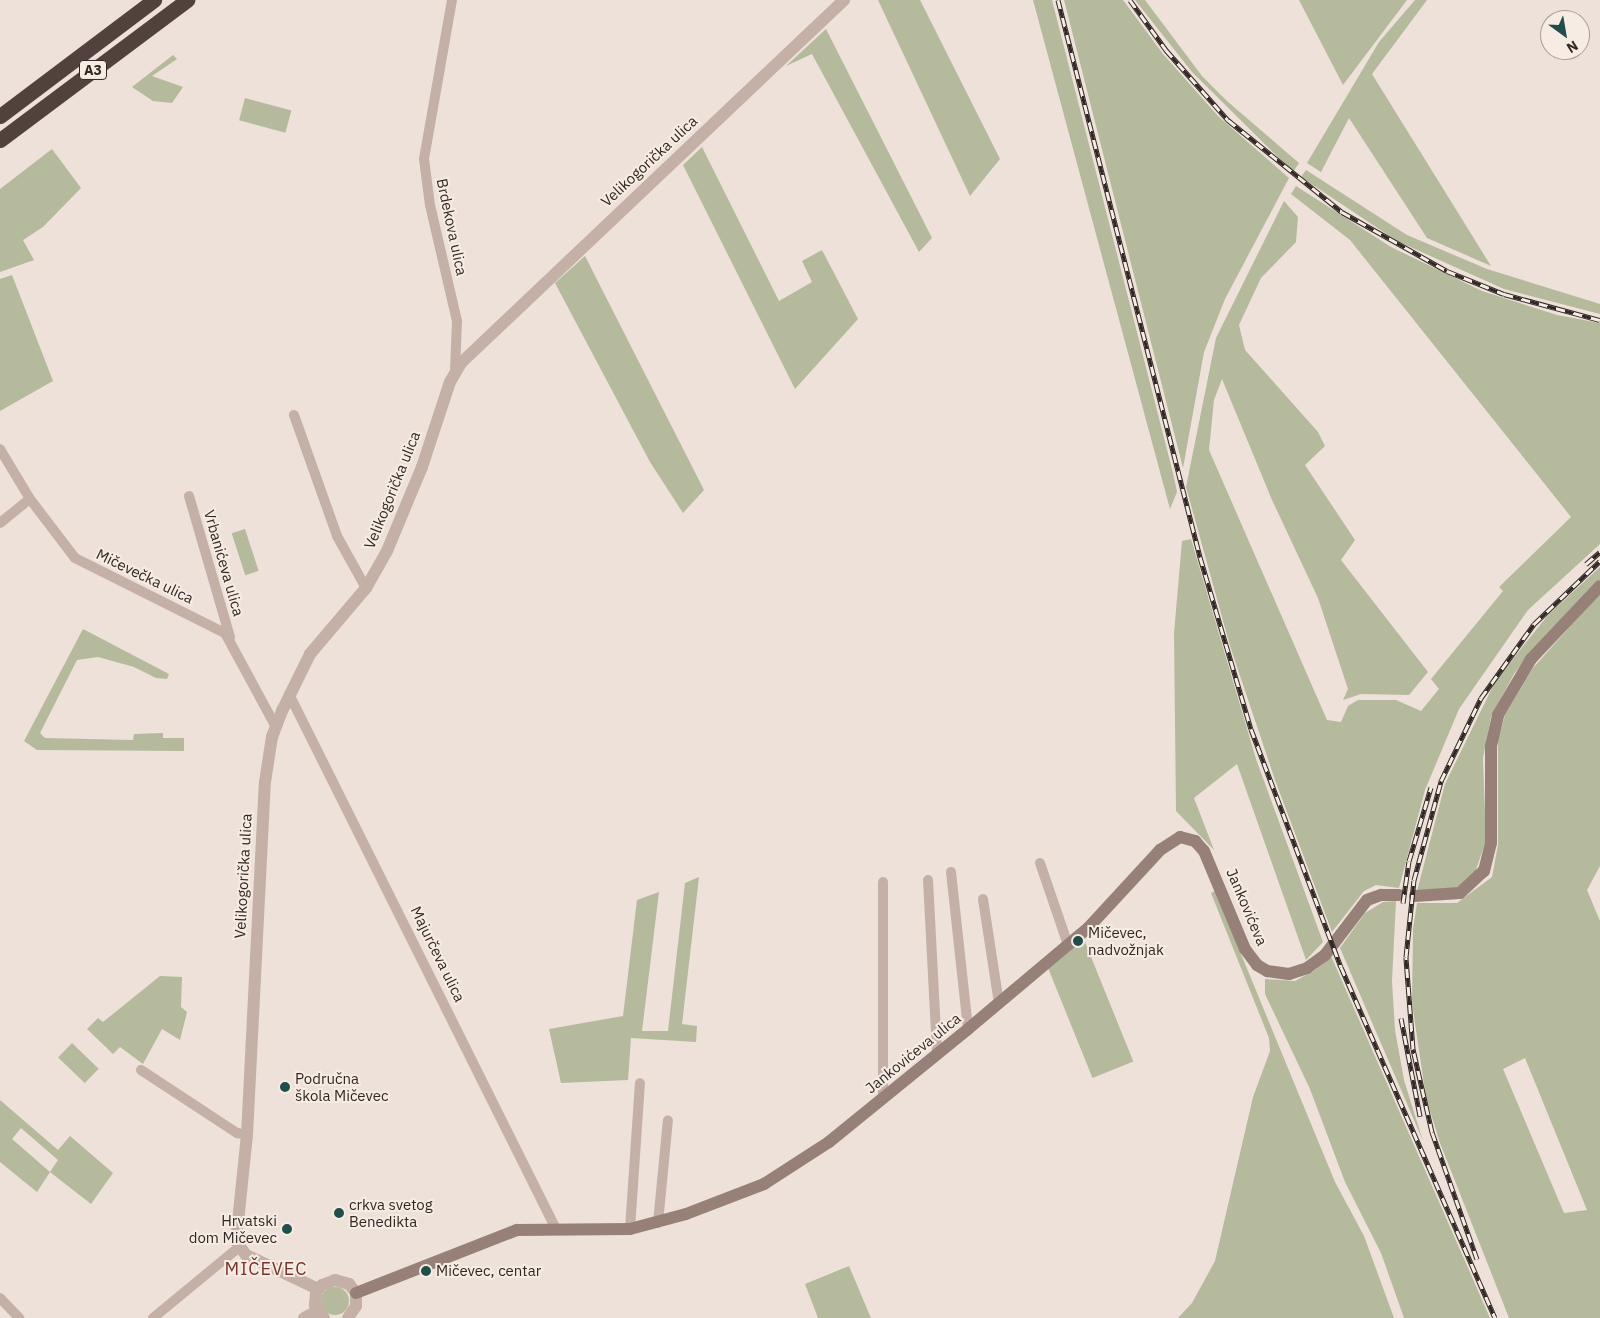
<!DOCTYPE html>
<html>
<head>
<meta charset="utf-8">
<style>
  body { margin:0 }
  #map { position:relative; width:1600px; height:1318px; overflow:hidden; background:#ede1d9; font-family:"IBM Plex Sans",sans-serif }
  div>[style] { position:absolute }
  .green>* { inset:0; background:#b4ba9b; transform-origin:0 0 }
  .round { border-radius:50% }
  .minor>* { height:10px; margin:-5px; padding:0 5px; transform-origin:5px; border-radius:5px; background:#c4b0a7 }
  .tertiary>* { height:12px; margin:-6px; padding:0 6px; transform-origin:6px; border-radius:6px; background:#c4b0a7 }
  .secondary>* { height:12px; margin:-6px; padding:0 6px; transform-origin:6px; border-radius:6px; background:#978078 }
  .motorway>* { height:15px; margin:-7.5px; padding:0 7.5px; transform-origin:7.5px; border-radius:7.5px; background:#51423e }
  .rail>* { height:5px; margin-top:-2.5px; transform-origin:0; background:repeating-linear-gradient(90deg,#f6ece4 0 9px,#312826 0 18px); box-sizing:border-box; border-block:1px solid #312826 }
  .dots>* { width:14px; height:14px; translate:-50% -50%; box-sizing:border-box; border:2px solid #f6ece4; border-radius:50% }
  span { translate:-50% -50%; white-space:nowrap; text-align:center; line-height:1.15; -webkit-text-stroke:4px #f6ece4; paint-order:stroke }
  .shield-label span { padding:1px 4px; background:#f6ece4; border:1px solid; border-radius:4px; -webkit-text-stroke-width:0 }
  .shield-label { font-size:14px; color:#312826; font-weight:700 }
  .street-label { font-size:15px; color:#312826 }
  .poi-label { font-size:15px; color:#312826 }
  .left { translate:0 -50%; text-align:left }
  .right { translate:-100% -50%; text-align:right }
  .quarter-label { font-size:18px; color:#763229; letter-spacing:1px }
  .north { position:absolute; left:1540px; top:10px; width:50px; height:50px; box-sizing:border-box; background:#f6ece4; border:1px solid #a79e98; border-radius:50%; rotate:148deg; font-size:14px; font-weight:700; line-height:20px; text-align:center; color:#312826 }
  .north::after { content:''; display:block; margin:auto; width:18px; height:22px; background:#214d4a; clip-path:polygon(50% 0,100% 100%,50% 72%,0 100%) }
</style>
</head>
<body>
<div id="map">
  <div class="green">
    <div style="clip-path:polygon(878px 0,920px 0,1000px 159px,970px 196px)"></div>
    <div style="clip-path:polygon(1033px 0,1052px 0,1173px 473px,1177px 492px,1170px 509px)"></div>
    <div style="clip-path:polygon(1064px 0,1123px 0,1163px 54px,1218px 116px,1289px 178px,1225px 299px,1204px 352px,1183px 468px)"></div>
    <div style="clip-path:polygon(1135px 0,1145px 0,1202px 76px,1227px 101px,1299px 163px,1293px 172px,1192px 72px)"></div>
    <div style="clip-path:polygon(1299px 0,1407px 0,1343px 85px)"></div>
    <div style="clip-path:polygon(1415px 0,1427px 0,1372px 74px,1491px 266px,1427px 238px,1349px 118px,1321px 172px,1307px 163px,1379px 42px)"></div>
    <div style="clip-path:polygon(826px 29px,932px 238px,919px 252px,812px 54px,786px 66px)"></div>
    <div style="clip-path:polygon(173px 55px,177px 59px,152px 76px,183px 87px,172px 103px,153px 101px,132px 87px)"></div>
    <div style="left:245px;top:98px;width:48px;height:23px;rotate:15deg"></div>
    <div style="clip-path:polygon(702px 147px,779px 301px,812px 282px,802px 261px,822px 250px,858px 319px,795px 389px,683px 165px)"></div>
    <div style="clip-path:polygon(52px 149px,81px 188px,43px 227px,23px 240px,34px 260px,0 272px,0 189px)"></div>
    <div style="clip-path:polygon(1306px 170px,1407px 235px,1487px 269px,1600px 304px,1600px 314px,1504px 289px,1397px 241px,1301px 177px)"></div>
    <div style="clip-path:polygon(1296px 186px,1391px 247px,1482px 291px,1557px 315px,1600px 323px,1600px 544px,1528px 610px,1459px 709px,1425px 790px,1399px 888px,1376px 885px,1364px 891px,1332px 932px,1275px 780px,1230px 646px,1186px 487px,1216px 338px,1284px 201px,1298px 217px,1296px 242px,1261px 278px,1253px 295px,1239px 325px,1245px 350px,1318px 432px,1325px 446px,1305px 465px,1355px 540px,1341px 560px,1428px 672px,1409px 695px,1361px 694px,1343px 700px,1348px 689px,1318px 598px,1272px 500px,1222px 379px,1214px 400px,1209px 450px,1327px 720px,1341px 722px,1348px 706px,1358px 700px,1396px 700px,1421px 711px,1439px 689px,1431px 679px,1503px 591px,1499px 587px,1571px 517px,1350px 240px,1291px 194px)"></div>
    <div style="clip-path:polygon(585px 256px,704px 490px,683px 513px,650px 462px,555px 283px)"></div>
    <div style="clip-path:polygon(12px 275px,53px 381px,0 411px,0 279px)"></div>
    <div style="left:245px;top:529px;width:44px;height:14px;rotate:72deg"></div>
    <div style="clip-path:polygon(1191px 539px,1256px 759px,1323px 942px,1306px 960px,1237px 764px,1194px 798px,1214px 850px,1176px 811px,1174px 633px,1182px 541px)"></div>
    <div style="clip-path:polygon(1600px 567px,1600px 580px,1531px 651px,1514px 674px,1491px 717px,1483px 758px,1486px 840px,1475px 873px,1458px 888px,1417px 891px,1445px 784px,1496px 680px,1548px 615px)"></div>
    <div style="clip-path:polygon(evenodd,1600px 593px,1600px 866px,1587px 890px,1600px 921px,1600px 1318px,1509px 1318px,1440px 1143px,1426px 1098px,1412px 1003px,1413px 929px,1417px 903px,1457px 903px,1492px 877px,1498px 845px,1498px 739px,1505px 715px,1533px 668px,1600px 593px,1525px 1058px,1587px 1210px,1564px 1213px,1503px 1069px,1525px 1058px)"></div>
    <div style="clip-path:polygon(83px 629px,169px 674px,167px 679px,156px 678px,134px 667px,98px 657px,77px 660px,40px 733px,45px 738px,133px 740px,134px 734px,163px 733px,163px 738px,184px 738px,184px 751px,37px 750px,24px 741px)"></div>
    <div style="clip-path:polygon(699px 877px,682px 1024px,697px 1026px,696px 1042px,631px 1038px,628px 1080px,561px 1083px,549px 1029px,623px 1016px,637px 900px,659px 892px,642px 1031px,668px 1031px,685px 883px)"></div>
    <div style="clip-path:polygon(1215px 891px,1335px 1182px,1364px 1236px,1394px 1318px,1178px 1318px,1192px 1303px,1215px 1261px,1253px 1097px,1270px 1051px,1269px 1038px,1211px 893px)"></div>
    <div style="clip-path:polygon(1396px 901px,1392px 981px,1395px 1030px,1404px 1080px,1423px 1141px,1340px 948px,1365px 913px,1383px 902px)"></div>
    <div style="left:1085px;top:942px;width:129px;height:44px;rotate:68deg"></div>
    <div style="clip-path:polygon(1331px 956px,1490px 1318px,1404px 1318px,1381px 1253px,1345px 1182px,1310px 1089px,1265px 994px,1265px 979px,1295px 981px,1315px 970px)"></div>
    <div style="clip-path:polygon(160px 976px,182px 977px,181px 1007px,187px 1012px,180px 1040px,162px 1029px,143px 1064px,120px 1047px,113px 1054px,87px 1029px,98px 1018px,103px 1022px)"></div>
    <div style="left:72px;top:1043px;width:37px;height:20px;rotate:44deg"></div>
    <div style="clip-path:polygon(evenodd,0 1100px,58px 1150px,70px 1136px,113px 1173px,91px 1204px,50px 1172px,37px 1192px,0 1162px,0 1100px,21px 1128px,58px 1160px,50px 1172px,12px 1139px,21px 1128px)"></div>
    <div style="clip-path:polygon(849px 1266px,871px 1318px,818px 1318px,805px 1284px)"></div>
    <div class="round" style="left:321px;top:1287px;width:28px;height:28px"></div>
  </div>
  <div class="minor">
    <div style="left:452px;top:0;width:161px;rotate:100deg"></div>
    <div style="left:424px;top:159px;width:46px;rotate:82.6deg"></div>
    <div style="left:430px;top:205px;width:119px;rotate:76.9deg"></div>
    <div style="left:457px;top:321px;width:49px;rotate:92.3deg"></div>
    <div style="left:294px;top:415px;width:128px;rotate:70.4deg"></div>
    <div style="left:337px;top:536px;width:60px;rotate:60.9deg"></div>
    <div style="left:0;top:449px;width:58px;rotate:59deg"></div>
    <div style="left:30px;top:499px;width:74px;rotate:52.7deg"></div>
    <div style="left:75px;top:558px;width:168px;rotate:26.6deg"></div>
    <div style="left:225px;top:633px;width:107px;rotate:61.5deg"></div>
    <div style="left:189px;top:496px;width:147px;rotate:73.8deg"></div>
    <div style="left:0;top:523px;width:38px;rotate:-39deg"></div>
    <div style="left:289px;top:694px;width:598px;rotate:63.48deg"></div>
    <div style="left:1040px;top:863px;width:87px;rotate:71.1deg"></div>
    <div style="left:951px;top:872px;width:158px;rotate:83.8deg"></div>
    <div style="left:928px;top:880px;width:174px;rotate:87deg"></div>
    <div style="left:883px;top:882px;width:216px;rotate:90deg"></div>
    <div style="left:983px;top:899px;width:105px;rotate:81.3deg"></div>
    <div style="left:141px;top:1070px;width:115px;rotate:33.3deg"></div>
    <div style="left:237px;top:1133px;width:10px;rotate:11deg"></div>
    <div style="left:658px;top:1223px;width:103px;rotate:-84.5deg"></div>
    <div style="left:630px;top:1229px;width:146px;rotate:-86.1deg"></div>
    <div style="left:0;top:1298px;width:28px;rotate:46deg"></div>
    <div style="left:153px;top:1318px;width:110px;rotate:-39.5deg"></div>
  </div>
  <div class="tertiary">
    <div style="left:318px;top:1289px;width:80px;rotate:-154.7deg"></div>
    <div style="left:246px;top:1255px;width:17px;rotate:-126deg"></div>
    <div style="left:236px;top:1241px;width:107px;rotate:-84.1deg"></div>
    <div style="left:247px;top:1135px;width:353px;rotate:-87.1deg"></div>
    <div style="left:265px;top:782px;width:46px;rotate:-81.2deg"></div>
    <div style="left:272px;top:737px;width:28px;rotate:-69deg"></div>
    <div style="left:282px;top:711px;width:64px;rotate:-63.8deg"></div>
    <div style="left:310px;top:654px;width:87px;rotate:-49.7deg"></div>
    <div style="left:366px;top:588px;width:43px;rotate:-60.4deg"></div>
    <div style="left:387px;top:551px;width:91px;rotate:-67.4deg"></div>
    <div style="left:422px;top:467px;width:89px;rotate:-71.8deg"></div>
    <div style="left:450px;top:382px;width:22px;rotate:-60deg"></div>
    <div style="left:461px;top:363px;width:528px;rotate:-43.46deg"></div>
    <div style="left:304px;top:1318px;width:15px;rotate:-28deg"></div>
    <div style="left:324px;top:1318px;width:16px;rotate:-125deg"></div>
    <div style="left:315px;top:1305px;width:12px;rotate:-85deg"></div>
    <div style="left:316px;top:1293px;width:10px;rotate:-53deg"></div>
    <div style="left:322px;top:1285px;width:14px;rotate:-21deg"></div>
    <div style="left:335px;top:1280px;width:15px;rotate:16deg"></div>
    <div style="left:349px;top:1284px;width:11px;rotate:52deg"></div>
    <div style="left:356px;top:1293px;width:13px;rotate:90deg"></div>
    <div style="left:356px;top:1306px;width:14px;rotate:124deg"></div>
  </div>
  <div class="secondary">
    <div style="left:1415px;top:896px;width:45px;rotate:-3.8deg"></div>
    <div style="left:1460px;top:893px;width:33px;rotate:-43deg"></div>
    <div style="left:1484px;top:871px;width:29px;rotate:-76deg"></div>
    <div style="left:1491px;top:843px;width:97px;rotate:-90deg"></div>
    <div style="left:1491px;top:746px;width:32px;rotate:-77deg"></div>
    <div style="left:1498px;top:715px;width:65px;rotate:-59.5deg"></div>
    <div style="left:1531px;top:659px;width:100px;rotate:-46.6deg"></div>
    <div style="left:356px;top:1293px;width:173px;rotate:-21.4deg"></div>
    <div style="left:517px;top:1230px;width:113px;rotate:-0.5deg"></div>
    <div style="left:630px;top:1229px;width:58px;rotate:-15deg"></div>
    <div style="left:686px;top:1214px;width:84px;rotate:-21deg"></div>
    <div style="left:764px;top:1184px;width:77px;rotate:-32.9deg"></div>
    <div style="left:829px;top:1142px;width:179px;rotate:-39.1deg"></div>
    <div style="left:968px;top:1029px;width:158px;rotate:-40.1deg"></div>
    <div style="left:1089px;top:927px;width:105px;rotate:-47.3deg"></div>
    <div style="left:1160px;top:850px;width:24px;rotate:-33deg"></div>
    <div style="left:1180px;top:837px;width:16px;rotate:15deg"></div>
    <div style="left:1195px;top:841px;width:13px;rotate:48deg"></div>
    <div style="left:1204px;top:851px;width:106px;rotate:67.3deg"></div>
    <div style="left:1245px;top:949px;width:20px;rotate:53deg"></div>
    <div style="left:1257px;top:965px;width:12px;rotate:31deg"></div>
    <div style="left:1267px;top:971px;width:22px;rotate:8deg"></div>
    <div style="left:1289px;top:974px;width:19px;rotate:-18deg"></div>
    <div style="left:1307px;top:968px;width:22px;rotate:-36deg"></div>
    <div style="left:1325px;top:955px;width:69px;rotate:-52.6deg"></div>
    <div style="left:1367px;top:900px;width:15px;rotate:-20deg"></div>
    <div style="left:1381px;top:895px;width:18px"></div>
  </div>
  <div class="motorway">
    <div style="left:0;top:116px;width:193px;rotate:-37deg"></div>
    <div style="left:0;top:140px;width:234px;rotate:-36.8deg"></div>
  </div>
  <div class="rail">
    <div style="left:1058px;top:0;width:575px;rotate:75.7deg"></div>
    <div style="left:1200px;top:557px;width:179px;rotate:73.5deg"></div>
    <div style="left:1251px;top:729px;width:254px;rotate:69.3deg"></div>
    <div style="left:1341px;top:967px;width:383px;rotate:66.3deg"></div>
    <div style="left:1130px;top:0;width:62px;rotate:54.2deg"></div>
    <div style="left:1166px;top:50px;width:94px;rotate:48.5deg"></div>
    <div style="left:1228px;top:120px;width:146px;rotate:38.9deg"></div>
    <div style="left:1342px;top:212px;width:120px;rotate:29.3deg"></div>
    <div style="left:1447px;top:271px;width:61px;rotate:22deg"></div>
    <div style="left:1504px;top:294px;width:99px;rotate:15.2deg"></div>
    <div style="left:1586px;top:564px;width:18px;rotate:-41deg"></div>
    <div style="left:1403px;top:903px;width:42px;rotate:-81.9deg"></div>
    <div style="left:1409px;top:861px;width:77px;rotate:-73.4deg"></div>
    <div style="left:1401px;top:1018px;width:100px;rotate:79deg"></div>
    <div style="left:1477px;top:1259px;width:135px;rotate:-109.5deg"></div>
    <div style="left:1432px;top:1132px;width:85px;rotate:-102.9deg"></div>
    <div style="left:1413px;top:1049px;width:92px;rotate:-94.4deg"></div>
    <div style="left:1406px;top:957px;width:77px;rotate:-84.1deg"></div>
    <div style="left:1414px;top:880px;width:103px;rotate:-74.7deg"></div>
    <div style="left:1441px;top:781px;width:92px;rotate:-64.3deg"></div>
    <div style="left:1481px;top:698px;width:91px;rotate:-54.4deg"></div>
    <div style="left:1534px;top:624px;width:91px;rotate:-43.7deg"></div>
  </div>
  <div class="dots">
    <div style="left:1078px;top:941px;background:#214d4a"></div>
    <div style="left:285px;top:1087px;background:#214d4a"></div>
    <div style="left:339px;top:1213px;background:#214d4a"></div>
    <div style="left:287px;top:1229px;background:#214d4a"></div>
    <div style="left:426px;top:1271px;background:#214d4a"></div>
  </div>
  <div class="shield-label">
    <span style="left:93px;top:70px">A3</span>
  </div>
  <div class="street-label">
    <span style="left:649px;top:161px;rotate:-43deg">Velikogorička ulica</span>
    <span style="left:452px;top:227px;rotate:78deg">Brdekova ulica</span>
    <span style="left:392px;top:490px;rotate:-68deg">Velikogorička ulica</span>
    <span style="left:224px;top:563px;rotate:74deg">Vrbanićeva ulica</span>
    <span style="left:145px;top:576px;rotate:26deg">Mičevečka ulica</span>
    <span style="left:243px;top:876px;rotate:-87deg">Velikogorička ulica</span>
    <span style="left:1247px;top:907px;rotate:67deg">Jankovićeva</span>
    <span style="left:438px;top:954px;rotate:64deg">Majurčeva ulica</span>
    <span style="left:913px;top:1053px;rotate:-39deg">Jankovićeva ulica</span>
  </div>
  <div class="poi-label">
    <span class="left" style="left:1088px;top:941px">Mičevec,<br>nadvožnjak</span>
    <span class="left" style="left:295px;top:1087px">Područna<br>škola Mičevec</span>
    <span class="left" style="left:349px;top:1213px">crkva svetog<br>Benedikta</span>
    <span class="right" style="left:277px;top:1229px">Hrvatski<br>dom Mičevec</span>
    <span class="left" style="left:436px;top:1271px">Mičevec, centar</span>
  </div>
  <div class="quarter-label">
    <span style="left:266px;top:1269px">MIČEVEC</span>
  </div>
  <div class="north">N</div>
</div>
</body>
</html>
